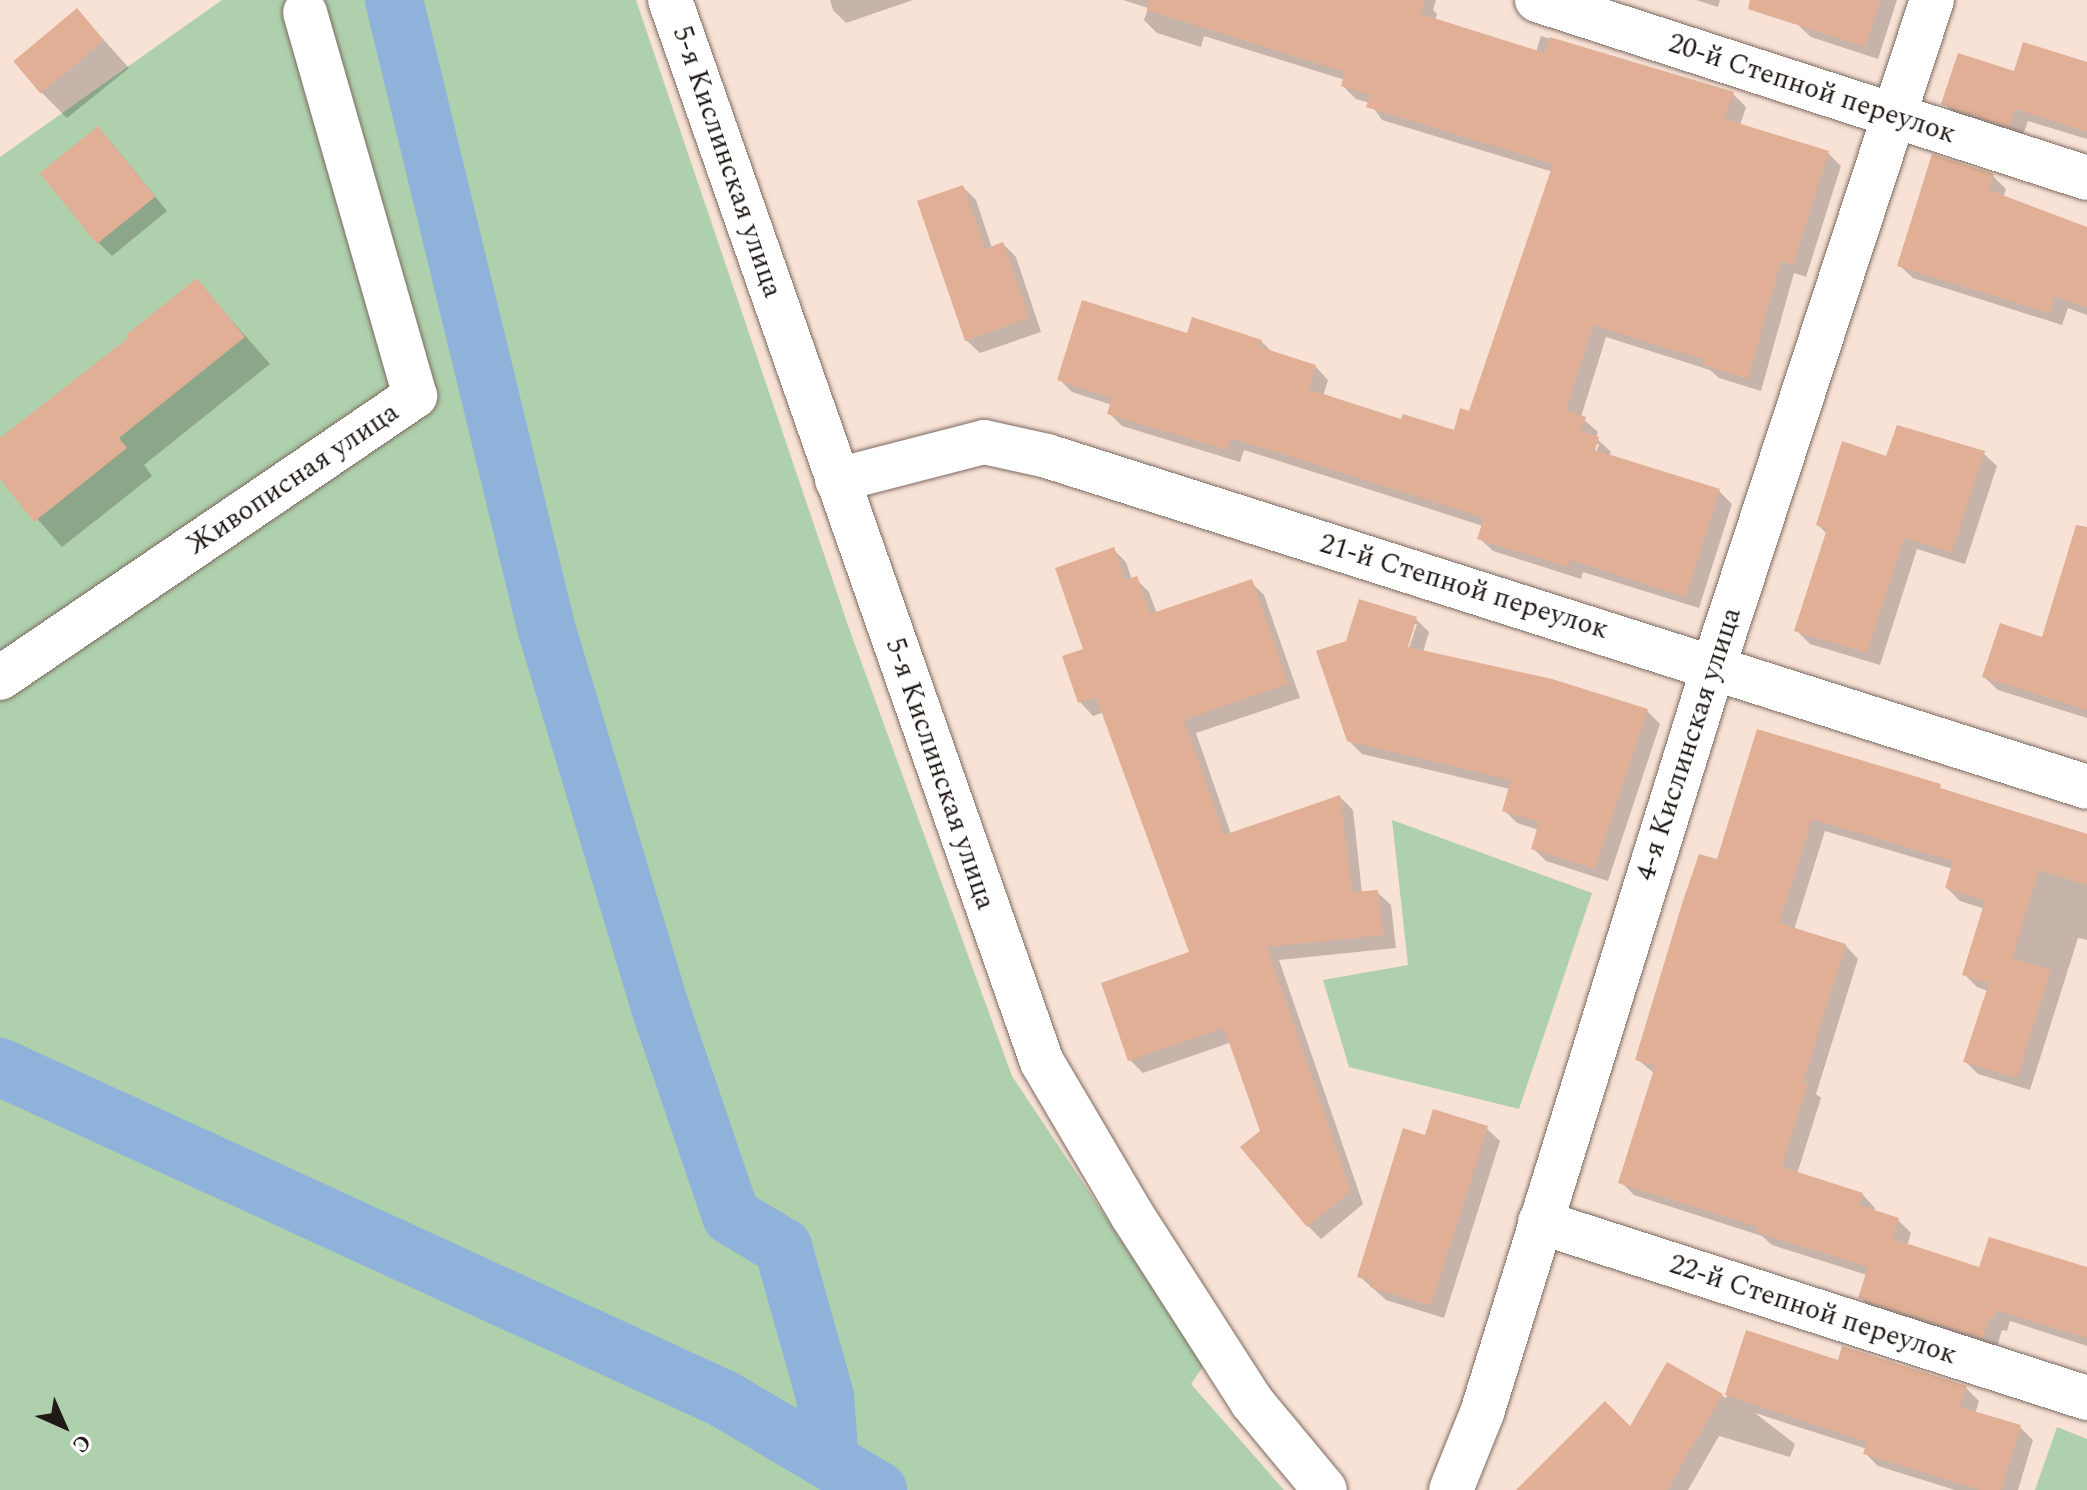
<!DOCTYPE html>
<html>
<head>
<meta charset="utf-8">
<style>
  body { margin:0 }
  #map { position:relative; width:2087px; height:1490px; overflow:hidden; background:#f8e2d6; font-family:Spectral,serif }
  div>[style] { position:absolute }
  .green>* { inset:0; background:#aed0ac }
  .shadow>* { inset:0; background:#0003 }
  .canal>* { height:58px; margin:-29px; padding:0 29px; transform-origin:29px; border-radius:29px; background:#8fb2da }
  .building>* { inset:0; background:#e1af95; transform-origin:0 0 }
  .roads { filter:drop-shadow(0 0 2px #7d6a60) drop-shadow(0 0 2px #7d6a60) }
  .minor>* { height:44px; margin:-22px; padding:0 22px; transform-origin:22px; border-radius:22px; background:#fff }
  .tertiary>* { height:44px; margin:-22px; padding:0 22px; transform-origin:22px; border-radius:22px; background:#fff }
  span { translate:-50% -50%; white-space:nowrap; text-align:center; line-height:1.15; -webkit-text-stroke:6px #fff; paint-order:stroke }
  .street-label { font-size:28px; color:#201915 }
  .north { position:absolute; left:24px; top:1386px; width:80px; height:80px; -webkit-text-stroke:6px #fff; paint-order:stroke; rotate:135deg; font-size:22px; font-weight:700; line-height:32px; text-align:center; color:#201915 }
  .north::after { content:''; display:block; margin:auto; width:28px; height:36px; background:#201915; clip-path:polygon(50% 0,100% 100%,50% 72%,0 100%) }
</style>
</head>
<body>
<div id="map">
  <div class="green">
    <div style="clip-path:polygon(222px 0,636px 0,850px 631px,1012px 1076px,1204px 1365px,1191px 1384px,1284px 1490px,0 1490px,0 157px)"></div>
    <div style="clip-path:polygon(1392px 820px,1592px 893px,1519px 1109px,1349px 1067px,1323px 980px,1408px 965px)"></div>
    <div style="clip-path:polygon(2057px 1427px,2087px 1439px,2087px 1490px,2035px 1490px)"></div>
  </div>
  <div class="shadow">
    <div style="clip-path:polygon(830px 0,913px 0,846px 23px,833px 10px)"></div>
    <div style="clip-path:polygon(evenodd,1123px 0,1436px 0,1433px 10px,1437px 14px,1435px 21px,1536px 52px,1541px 36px,1733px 94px,1746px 107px,1740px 125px,1828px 153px,1841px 166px,1806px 277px,1794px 273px,1761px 391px,1719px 378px,1710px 370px,1606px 337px,1581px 417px,1598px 432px,1596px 438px,1611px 452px,1609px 456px,1719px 491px,1732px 504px,1699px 608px,1583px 572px,1581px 579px,1493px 551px,1479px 538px,1483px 526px,1396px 498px,1244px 450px,1240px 462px,1122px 426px,1109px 413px,1112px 405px,1072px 392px,1059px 379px,1188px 336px,1261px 341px,1273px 353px,1315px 366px,1328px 380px,1323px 396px,1403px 421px,1455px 432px,1471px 413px,1553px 172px,1382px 120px,1370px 103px,1356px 99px,1343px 86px,1345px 80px,1204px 36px,1201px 47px,1157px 33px,1144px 20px,1148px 8px,1123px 0,1594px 444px,1599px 444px,1594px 460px,1594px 444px)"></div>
    <div style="clip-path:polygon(1696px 0,1720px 0,1718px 7px)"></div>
    <div style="clip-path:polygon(1805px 0,1897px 0,1878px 59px,1811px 37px,1797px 24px)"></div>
    <div style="clip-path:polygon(77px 10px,129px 68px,67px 118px,41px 92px)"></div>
    <div style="clip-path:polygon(2087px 64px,2087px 139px,2028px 121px,2022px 138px,1957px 116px,1944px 103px,2015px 73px)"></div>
    <div style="clip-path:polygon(111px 142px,167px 211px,112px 256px,99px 243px)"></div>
    <div style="clip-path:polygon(1993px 176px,2006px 189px,2003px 198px,2087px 229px,2087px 315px,2068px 308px,2062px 325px,1913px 278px,1899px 265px)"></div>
    <div style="clip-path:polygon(963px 187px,976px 200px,992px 248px,1003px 244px,1016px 257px,1041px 332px,980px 353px,966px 340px)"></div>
    <div style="clip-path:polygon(197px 281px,270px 364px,144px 465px,152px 476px,62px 547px,0 476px,0 441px,131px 339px)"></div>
    <div style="clip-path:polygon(1983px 453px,1997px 466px,1965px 564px,1917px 549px,1880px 665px,1810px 644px,1796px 630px,1827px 534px,1818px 525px,1888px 458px)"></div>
    <div style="clip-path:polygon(1113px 549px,1126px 562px,1132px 580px,1136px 579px,1149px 592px,1157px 614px,1251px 582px,1264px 595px,1300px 698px,1196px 733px,1231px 834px,1340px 797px,1353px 810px,1362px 893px,1377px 892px,1391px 905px,1396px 948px,1279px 960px,1363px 1204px,1321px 1239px,1308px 1226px,1262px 1131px,1232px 1042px,1143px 1073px,1130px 1060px,1192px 954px,1104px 712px,1093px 716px,1080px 702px,1085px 650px)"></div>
    <div style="clip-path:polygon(evenodd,1361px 602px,1416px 619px,1429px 632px,1423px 652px,1551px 681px,1647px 711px,1660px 724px,1608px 881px,1546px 861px,1533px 848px,1539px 830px,1517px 823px,1504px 810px,1510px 789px,1362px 754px,1348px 740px,1318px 653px,1347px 642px,1361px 602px,1413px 624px,1417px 624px,1406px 657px,1403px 656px,1413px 624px)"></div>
    <div style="clip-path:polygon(2087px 608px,2087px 718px,1998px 690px,1984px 677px)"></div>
    <div style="clip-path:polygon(1759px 732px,2087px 834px,2087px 940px,2078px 938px,2030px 1090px,1978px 1074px,1965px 1061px,1988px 991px,1977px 987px,1964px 974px,1985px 909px,1960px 901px,1947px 888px,1953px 869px,1825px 831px,1794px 930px,1845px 945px,1858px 959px,1816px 1094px,1821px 1098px,1797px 1174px,1862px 1194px,1875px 1208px,1874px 1212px,1898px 1220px,1911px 1233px,1907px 1246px,1981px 1269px,2087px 1269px,2087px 1346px,2010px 1321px,2007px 1331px,2002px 1330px,1996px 1350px,1873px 1311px,1860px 1297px,1867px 1275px,1772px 1245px,1762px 1236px,1634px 1195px,1621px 1182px,1655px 1074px,1637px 1059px,1718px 862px)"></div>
    <div style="clip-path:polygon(1486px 1128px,1500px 1141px,1444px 1318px,1386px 1300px,1359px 1276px,1426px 1137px)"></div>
    <div style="clip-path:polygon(1748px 1333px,1839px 1363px,1966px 1388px,1979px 1401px,1975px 1414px,2020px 1427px,2033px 1440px,2018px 1490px,1955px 1490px,1878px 1466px,1865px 1453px,1867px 1449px,1755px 1413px,1795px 1444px,1790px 1457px,1719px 1436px,1688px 1490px,1523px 1490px,1630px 1429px,1668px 1364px,1726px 1398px)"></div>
  </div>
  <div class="canal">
    <div style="left:394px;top:0;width:645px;rotate:76.37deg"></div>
    <div style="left:546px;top:627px;width:397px;rotate:73.3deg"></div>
    <div style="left:660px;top:1007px;width:221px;rotate:71.2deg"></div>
    <div style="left:731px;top:1216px;width:61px;rotate:30.8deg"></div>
    <div style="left:783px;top:1247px;width:155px;rotate:74.3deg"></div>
    <div style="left:825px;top:1396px;width:54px;rotate:85.8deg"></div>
    <div style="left:829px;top:1450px;width:9px;rotate:131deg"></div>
    <div style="left:0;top:1067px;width:796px;rotate:24.63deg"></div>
    <div style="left:724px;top:1399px;width:179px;rotate:30.6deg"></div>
  </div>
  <div class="building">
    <div style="clip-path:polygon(1149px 0,1425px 0,1421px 14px,1545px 53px,1550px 37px,1734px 92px,1725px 119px,1829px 151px,1793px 265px,1781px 261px,1748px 379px,1703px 365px,1705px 360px,1593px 325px,1566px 410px,1586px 417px,1581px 431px,1599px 437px,1595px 450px,1720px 489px,1686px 597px,1570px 560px,1568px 567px,1477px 539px,1484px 518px,1381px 485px,1231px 438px,1227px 450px,1107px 414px,1112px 398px,1057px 380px,1082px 300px,1187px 333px,1192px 317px,1262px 340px,1260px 347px,1316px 365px,1308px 389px,1401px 419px,1403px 414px,1454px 430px,1460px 408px,1469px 411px,1553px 164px,1366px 107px,1370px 95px,1341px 86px,1345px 72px,1147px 10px)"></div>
    <div style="clip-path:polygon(1750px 0,1880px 0,1865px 47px,1748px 9px)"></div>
    <div style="left:77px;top:8px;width:42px;height:83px;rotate:50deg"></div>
    <div style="clip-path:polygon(2023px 42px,2087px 62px,2087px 132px,2015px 109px,2009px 127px,1941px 104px,1958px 53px,2014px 71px)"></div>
    <div style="left:98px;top:126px;width:91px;height:75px;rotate:51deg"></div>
    <div style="clip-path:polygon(1932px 154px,1994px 174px,1989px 190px,2087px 227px,2087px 308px,2055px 296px,2049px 313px,1897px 266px)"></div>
    <div style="clip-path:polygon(963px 185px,985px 249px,1003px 242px,1029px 318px,965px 341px,917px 201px)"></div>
    <div style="clip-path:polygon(197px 278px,245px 337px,119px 438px,127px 448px,34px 522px,0 479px,0 438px,128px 338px,126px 335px)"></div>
    <div style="clip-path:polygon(1897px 425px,1985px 451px,1952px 552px,1904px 538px,1867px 653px,1794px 631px,1827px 529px,1816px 525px,1842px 441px,1886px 456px)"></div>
    <div style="clip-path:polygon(2076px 525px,2087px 527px,2087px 710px,1982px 677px,2000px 623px,2042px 637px)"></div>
    <div style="clip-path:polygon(1114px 547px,1125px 580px,1137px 576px,1150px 614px,1252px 579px,1288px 684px,1184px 720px,1224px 835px,1340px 795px,1352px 892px,1378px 890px,1383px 935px,1267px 947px,1351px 1191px,1307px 1227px,1240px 1147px,1260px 1131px,1224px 1028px,1128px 1061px,1101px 983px,1189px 952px,1096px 697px,1078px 703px,1062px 656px,1083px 649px,1055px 568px)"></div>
    <div style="clip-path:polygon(1359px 599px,1417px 617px,1408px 647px,1552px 679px,1648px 709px,1595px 869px,1531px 849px,1539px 822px,1502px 811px,1511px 780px,1347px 741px,1316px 651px,1346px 641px)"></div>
    <div style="clip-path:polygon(1757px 729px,1941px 784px,1940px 788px,2087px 834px,2087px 885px,2039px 870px,2012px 958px,2051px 970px,2017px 1078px,1963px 1062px,1989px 983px,1962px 975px,1985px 901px,1945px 888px,1953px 861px,1812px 819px,1779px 923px,1846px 944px,1803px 1082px,1808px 1083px,1782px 1167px,1863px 1193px,1859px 1205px,1899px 1218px,1893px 1239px,1979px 1267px,1989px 1237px,2087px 1267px,2087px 1338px,1996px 1310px,1994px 1319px,1989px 1318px,1983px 1338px,1858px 1298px,1868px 1267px,1756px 1232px,1758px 1227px,1618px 1183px,1655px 1066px,1635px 1060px,1682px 904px,1699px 854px,1717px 859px)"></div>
    <div style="clip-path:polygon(1433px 1109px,1488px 1126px,1431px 1306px,1370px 1287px,1372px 1281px,1357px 1277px,1403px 1128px,1425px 1135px)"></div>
    <div style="clip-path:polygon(1746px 1330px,1838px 1360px,1842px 1346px,1967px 1386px,1960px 1407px,2021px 1425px,2001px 1490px,1981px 1490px,1863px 1454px,1867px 1442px,1725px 1395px)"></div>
    <div style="clip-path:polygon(1667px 1362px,1723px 1394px,1667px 1490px,1516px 1490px,1605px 1401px,1630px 1426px)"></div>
  </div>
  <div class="roads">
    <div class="minor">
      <div style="left:1537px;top:0;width:578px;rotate:17.93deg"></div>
      <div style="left:837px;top:480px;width:152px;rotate:-14.5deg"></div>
      <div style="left:984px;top:442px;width:65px;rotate:12.5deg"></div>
      <div style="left:1047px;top:456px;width:1091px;rotate:17.65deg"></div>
      <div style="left:0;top:678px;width:502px;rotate:-34.2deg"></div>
      <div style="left:415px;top:396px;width:399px;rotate:-106deg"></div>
      <div style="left:1540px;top:1222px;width:575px;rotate:17.84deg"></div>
      <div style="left:1451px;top:1490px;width:83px;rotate:-68.1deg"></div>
      <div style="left:1482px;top:1413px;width:783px;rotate:-72.77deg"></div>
      <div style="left:1714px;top:665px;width:700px;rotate:-71.85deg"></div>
    </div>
    <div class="tertiary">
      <div style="left:670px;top:0;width:1125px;rotate:70.7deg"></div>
      <div style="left:1042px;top:1062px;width:178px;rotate:59.5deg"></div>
      <div style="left:1132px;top:1215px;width:222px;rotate:57.3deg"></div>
      <div style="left:1252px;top:1402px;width:114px;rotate:50.3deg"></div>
    </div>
  </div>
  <div class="street-label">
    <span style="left:1812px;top:89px;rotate:18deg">20-й Степной переулок</span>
    <span style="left:727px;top:162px;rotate:71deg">5-я Кислинская улица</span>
    <span style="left:293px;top:479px;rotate:-34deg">Живописная улица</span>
    <span style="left:1464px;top:587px;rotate:17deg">21-й Степной переулок</span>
    <span style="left:1689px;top:744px;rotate:-72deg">4-я Кислинская улица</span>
    <span style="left:940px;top:774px;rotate:71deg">5-я Кислинская улица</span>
    <span style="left:1813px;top:1310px;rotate:18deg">22-й Степной переулок</span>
  </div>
  <div class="north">С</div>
</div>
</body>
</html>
